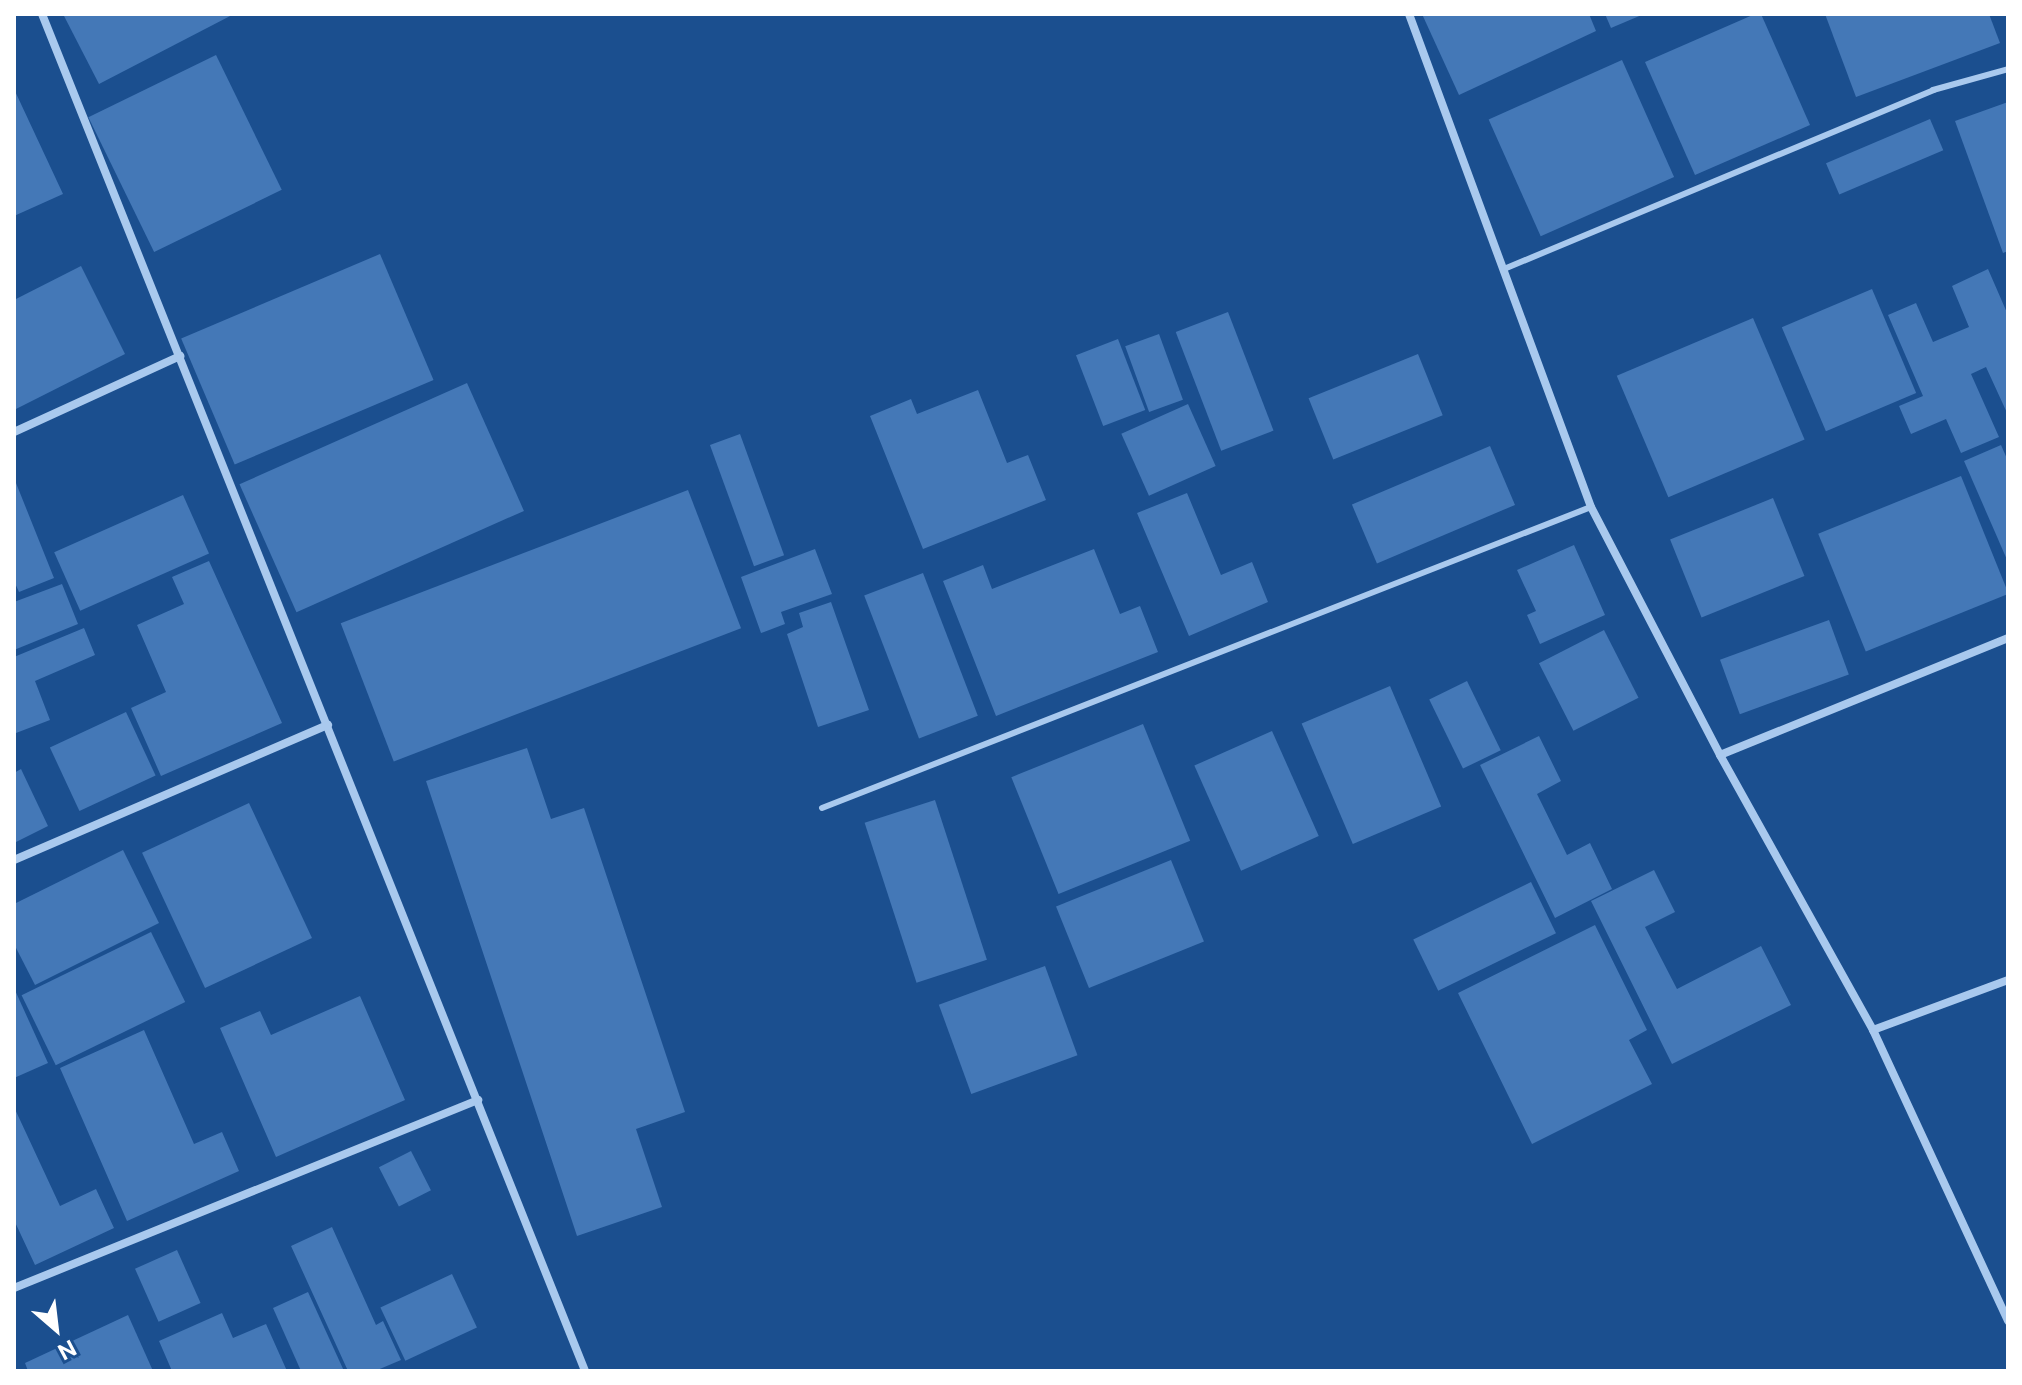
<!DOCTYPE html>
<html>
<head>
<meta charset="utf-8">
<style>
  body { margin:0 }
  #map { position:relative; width:2022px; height:1385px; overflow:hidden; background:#1b4f8f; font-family:"Public Sans",sans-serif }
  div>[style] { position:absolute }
  .building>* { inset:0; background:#4478b7; transform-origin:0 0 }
  .service>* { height:6px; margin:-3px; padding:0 3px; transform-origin:3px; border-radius:3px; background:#a9c9ee }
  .minor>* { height:8px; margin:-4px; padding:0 4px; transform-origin:4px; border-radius:4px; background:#a9c9ee }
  span { translate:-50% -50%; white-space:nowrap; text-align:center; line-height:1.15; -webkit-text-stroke:6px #1b4f8f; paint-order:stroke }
  .frame { position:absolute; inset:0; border:16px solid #fff; pointer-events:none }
  .north { position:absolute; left:16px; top:1289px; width:80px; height:80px; -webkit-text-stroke:6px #1b4f8f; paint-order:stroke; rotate:152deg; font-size:22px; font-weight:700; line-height:32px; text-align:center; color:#fff }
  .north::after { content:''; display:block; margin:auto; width:28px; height:36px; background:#fff; clip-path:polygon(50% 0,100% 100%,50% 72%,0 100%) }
</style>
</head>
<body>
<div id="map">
  <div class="building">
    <div style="clip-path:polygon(63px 14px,234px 14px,99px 84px)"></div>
    <div style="clip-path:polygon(1422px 14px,1589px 14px,1596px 31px,1459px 95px)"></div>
    <div style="clip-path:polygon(1605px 14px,1644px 14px,1611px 28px)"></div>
    <div style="clip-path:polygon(1755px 14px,1761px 14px,1810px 125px,1695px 175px,1645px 62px)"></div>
    <div style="clip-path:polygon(1825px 14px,1989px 14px,2000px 43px,1856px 97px)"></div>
    <div style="left:216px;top:55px;width:150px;height:142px;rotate:64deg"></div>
    <div style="left:1622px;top:60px;width:128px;height:146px;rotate:66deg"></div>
    <div style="clip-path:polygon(14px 89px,63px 194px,14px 216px)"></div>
    <div style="clip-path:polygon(2008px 102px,2008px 251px,2003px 253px,1955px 121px)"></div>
    <div style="left:1930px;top:119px;width:34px;height:113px;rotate:67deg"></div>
    <div style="left:380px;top:254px;width:137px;height:216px;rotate:67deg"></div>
    <div style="clip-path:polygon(81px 266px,125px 354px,14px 410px,14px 300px)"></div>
    <div style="clip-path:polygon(1988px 269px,2008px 315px,2008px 415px,1986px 367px,1971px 374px,1999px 437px,1961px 453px,1946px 419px,1911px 434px,1899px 406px,1923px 396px,1888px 315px,1916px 303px,1933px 342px,1969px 327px,1952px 286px)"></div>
    <div style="left:1872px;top:289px;width:113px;height:98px;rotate:67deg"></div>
    <div style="left:1228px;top:312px;width:127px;height:56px;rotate:69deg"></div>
    <div style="left:1753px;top:318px;width:132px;height:148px;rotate:67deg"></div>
    <div style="left:1159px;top:334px;width:70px;height:36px;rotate:70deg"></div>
    <div style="left:1118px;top:339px;width:76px;height:45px;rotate:69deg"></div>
    <div style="left:1418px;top:354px;width:66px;height:118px;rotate:68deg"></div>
    <div style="left:467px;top:383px;width:140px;height:249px;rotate:66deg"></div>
    <div style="clip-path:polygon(978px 390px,1007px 463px,1028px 455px,1046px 500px,923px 549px,870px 416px,911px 399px,917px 414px)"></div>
    <div style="left:1188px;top:404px;width:68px;height:73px;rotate:66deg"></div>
    <div style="left:740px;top:434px;width:129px;height:32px;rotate:70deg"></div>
    <div style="clip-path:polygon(2001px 445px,2008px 461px,2008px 562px,1964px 461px)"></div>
    <div style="left:1490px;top:446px;width:64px;height:150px;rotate:67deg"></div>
    <div style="left:1961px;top:476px;width:127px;height:154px;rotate:68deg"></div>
    <div style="clip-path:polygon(14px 478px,54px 578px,19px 592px,14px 581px)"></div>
    <div style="left:688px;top:490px;width:148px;height:372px;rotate:69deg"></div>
    <div style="clip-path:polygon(1187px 493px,1221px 575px,1252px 562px,1268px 602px,1189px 636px,1137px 513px)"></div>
    <div style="left:183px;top:495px;width:64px;height:141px;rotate:66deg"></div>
    <div style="left:1773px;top:498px;width:84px;height:111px;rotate:68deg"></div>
    <div style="clip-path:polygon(1574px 545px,1605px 615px,1540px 644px,1527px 615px,1536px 611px,1517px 570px)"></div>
    <div style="clip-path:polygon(815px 549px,832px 594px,781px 612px,785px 624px,761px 633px,741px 577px)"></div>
    <div style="clip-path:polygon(1094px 549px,1120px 614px,1140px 606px,1158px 652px,996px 716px,943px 581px,983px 565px,992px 589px)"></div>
    <div style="clip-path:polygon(209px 561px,282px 723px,161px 776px,131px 708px,166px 692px,137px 625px,184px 604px,172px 577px)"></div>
    <div style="left:923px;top:573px;width:153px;height:63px;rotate:69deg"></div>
    <div style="clip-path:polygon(62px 584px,78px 624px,14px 650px,14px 602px)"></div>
    <div style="clip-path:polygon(831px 602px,869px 710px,818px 727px,787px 634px,803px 627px,799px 613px)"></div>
    <div style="left:1829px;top:620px;width:58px;height:116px;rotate:70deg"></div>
    <div style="clip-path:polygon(84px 628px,95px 655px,35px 681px,50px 720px,16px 733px,14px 657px)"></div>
    <div style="left:1604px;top:630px;width:76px;height:73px;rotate:63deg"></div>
    <div style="left:1467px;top:681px;width:77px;height:42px;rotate:64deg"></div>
    <div style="left:1390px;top:686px;width:131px;height:96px;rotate:67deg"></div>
    <div style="left:126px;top:712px;width:70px;height:84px;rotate:65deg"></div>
    <div style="left:1143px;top:724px;width:126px;height:142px;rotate:68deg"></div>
    <div style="left:1272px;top:731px;width:115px;height:85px;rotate:66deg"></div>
    <div style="clip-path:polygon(1539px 736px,1561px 781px,1537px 794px,1567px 855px,1590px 843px,1612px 889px,1555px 918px,1480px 765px)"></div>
    <div style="clip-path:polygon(527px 748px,551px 819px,584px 808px,685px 1112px,636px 1129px,662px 1207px,577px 1236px,426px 781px)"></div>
    <div style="clip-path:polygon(21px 769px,48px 826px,14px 843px,14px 773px)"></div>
    <div style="left:935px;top:800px;width:168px;height:74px;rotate:72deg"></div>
    <div style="left:249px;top:803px;width:149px;height:118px;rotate:65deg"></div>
    <div style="clip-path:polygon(123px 850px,159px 923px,35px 985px,14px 944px,14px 904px)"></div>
    <div style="left:1171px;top:860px;width:88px;height:124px;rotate:68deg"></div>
    <div style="clip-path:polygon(1654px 870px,1675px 912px,1645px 927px,1677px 989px,1761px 946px,1791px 1005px,1672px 1064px,1591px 901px)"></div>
    <div style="left:1531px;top:882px;width:57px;height:131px;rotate:64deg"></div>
    <div style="clip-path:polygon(1595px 925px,1647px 1030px,1629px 1040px,1652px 1084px,1532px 1144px,1458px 993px)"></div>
    <div style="left:151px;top:932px;width:78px;height:144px;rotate:64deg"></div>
    <div style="left:1045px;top:966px;width:95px;height:113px;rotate:70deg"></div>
    <div style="clip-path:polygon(14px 988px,48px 1063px,14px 1078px)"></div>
    <div style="clip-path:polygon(360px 996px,405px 1100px,276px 1157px,220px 1028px,260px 1011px,271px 1035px)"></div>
    <div style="clip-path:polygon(144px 1030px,194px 1144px,222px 1132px,239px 1171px,127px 1221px,60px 1068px)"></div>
    <div style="clip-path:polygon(14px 1107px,60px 1206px,96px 1189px,114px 1228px,35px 1265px,14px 1220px)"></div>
    <div style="left:411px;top:1151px;width:44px;height:36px;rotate:63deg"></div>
    <div style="clip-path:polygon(332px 1227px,376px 1325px,383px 1321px,401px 1360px,375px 1371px,348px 1371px,291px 1246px)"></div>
    <div style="left:177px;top:1250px;width:58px;height:46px;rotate:66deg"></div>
    <div style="left:452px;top:1274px;width:59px;height:79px;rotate:65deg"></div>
    <div style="clip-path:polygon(308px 1292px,344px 1371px,301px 1371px,273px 1308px)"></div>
    <div style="clip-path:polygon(222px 1313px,233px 1338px,266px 1324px,287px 1371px,172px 1371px,159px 1341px)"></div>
    <div style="clip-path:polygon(128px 1315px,153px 1371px,28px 1371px,25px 1363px)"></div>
  </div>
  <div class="service">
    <div style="left:1504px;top:269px;width:465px;rotate:-22.6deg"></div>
    <div style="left:1933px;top:90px;width:78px;rotate:-15.6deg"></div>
    <div style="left:822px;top:808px;width:826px;rotate:-21.38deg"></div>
  </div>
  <div class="minor">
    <div style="left:42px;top:14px;width:1462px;rotate:68.19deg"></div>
    <div style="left:1409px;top:14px;width:526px;rotate:69.74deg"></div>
    <div style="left:1591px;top:507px;width:280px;rotate:62.5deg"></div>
    <div style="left:1720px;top:755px;width:315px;rotate:60.9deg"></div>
    <div style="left:1873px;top:1030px;width:321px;rotate:65.1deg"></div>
    <div style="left:14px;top:432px;width:183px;rotate:-24.6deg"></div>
    <div style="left:1720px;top:755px;width:311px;rotate:-22.1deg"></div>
    <div style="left:14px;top:860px;width:342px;rotate:-23.3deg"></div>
    <div style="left:1873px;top:1030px;width:144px;rotate:-20.3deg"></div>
    <div style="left:14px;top:1288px;width:501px;rotate:-22.06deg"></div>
  </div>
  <div class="frame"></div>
  <div class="north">N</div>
</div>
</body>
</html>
